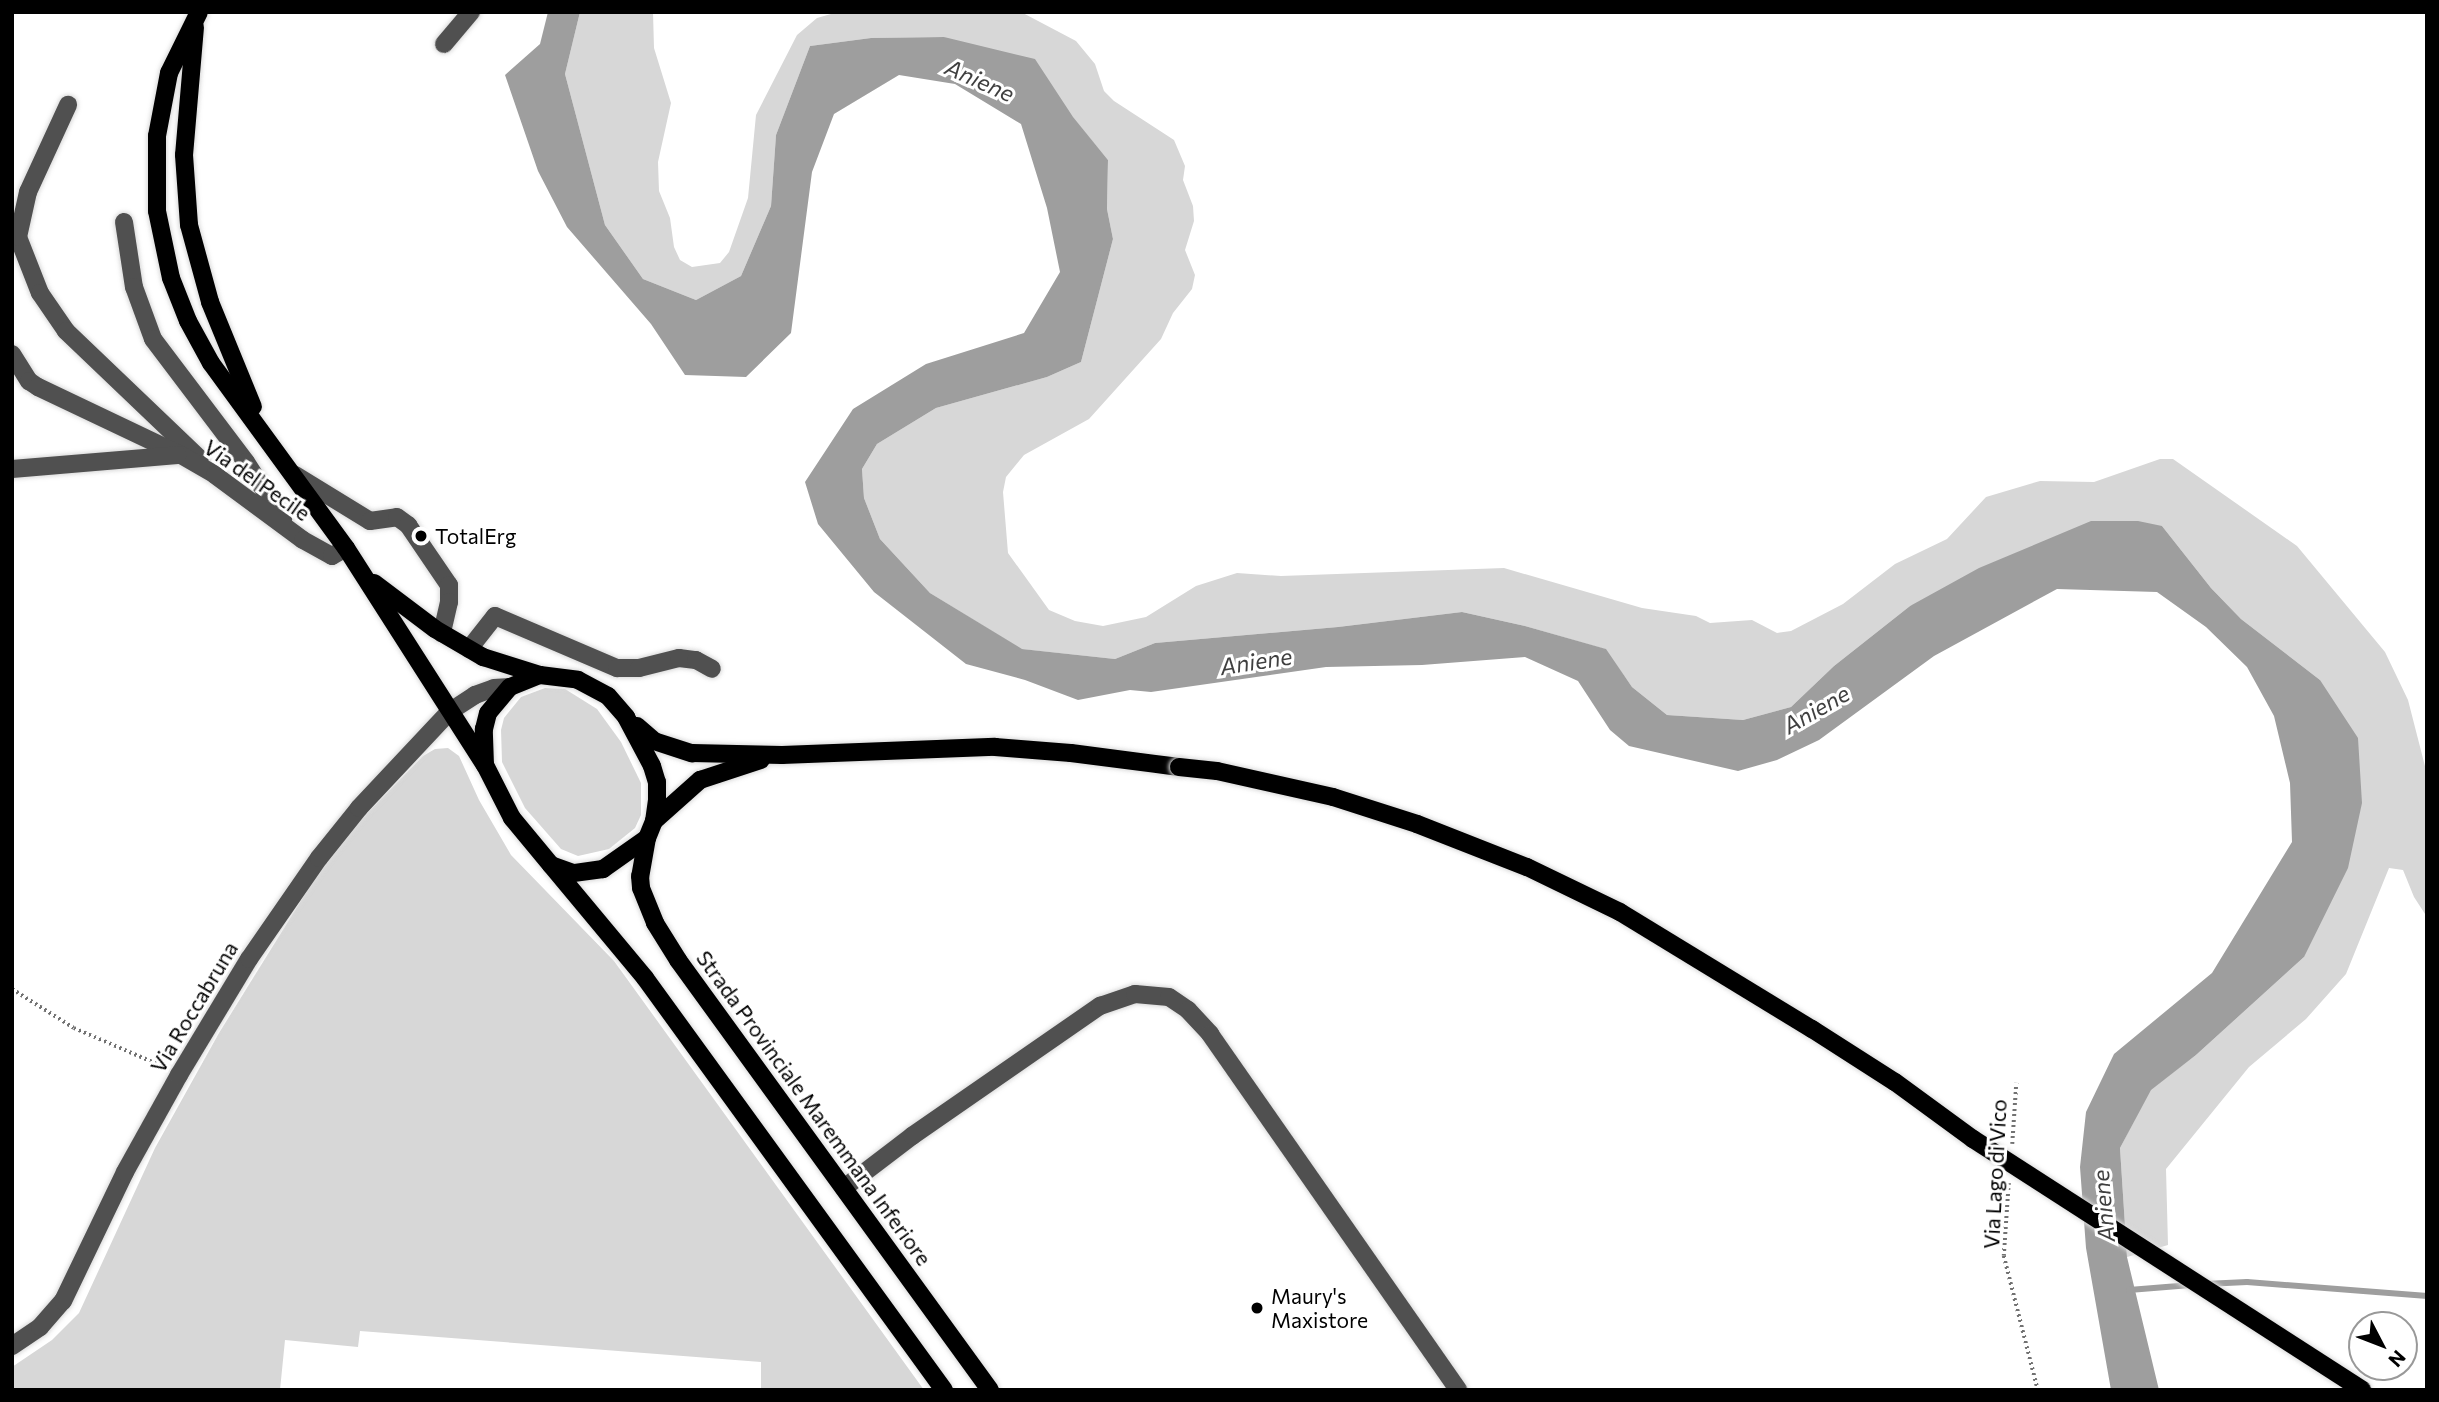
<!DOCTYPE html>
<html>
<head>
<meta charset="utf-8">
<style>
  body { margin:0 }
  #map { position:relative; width:2439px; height:1402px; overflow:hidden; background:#fff; font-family:Commissioner,sans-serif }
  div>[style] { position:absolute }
  .green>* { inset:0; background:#d7d7d7 }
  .water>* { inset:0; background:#9e9e9e }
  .stream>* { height:6px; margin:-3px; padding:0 3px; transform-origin:3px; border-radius:3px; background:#9e9e9e }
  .path>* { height:3.5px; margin-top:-1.75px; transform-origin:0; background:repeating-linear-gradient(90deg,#727272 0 2px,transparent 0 5.5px) }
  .roads { filter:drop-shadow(0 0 2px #dbdbdb) drop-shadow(0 0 2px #dbdbdb) }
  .minor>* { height:18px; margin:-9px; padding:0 9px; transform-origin:9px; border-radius:9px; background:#505050 }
  .major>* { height:18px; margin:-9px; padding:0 9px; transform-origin:9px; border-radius:9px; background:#000 }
  .bridges { filter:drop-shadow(0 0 2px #dbdbdb) drop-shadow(0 0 2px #dbdbdb) }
  .major-bridge>* { height:18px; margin:-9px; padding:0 9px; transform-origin:9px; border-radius:9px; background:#000 }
  .dots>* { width:19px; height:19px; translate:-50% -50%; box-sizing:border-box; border:4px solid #fff; border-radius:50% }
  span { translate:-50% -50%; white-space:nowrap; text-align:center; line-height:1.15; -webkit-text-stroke:6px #fff; paint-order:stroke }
  .street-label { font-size:21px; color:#000 }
  .poi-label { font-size:21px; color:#000 }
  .left { translate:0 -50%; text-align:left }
  .water-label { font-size:23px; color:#3f3f3f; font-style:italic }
  .frame { position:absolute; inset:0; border:14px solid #000; pointer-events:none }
  .north { position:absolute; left:2348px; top:1311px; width:70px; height:70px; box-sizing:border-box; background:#fff; border:2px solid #999; border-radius:50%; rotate:132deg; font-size:19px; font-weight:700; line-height:28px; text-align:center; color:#000 }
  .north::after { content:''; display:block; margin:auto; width:24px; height:32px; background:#000; clip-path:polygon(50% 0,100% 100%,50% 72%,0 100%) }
</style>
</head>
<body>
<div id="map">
  <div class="green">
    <div style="clip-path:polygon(580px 12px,653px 12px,654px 48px,671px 103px,658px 162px,659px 191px,670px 218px,674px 247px,680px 260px,692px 267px,720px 263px,729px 252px,748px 198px,756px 115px,797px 35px,817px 18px,838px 12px,1021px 12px,1076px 41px,1095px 64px,1104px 91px,1114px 101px,1174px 140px,1185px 166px,1183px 180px,1193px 206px,1194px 221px,1185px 250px,1195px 275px,1192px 289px,1173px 313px,1161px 339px,1089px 419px,1024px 455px,1006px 477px,1003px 492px,1008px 553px,1049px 610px,1075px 621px,1103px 626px,1146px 617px,1196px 586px,1237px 573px,1281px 576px,1504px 568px,1642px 608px,1696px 616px,1710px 623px,1752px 620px,1777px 633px,1791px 631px,1843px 604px,1895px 564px,1947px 539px,1986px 497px,2040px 481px,2094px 482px,2160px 459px,2173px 459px,2297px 546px,2385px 652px,2408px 700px,2427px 774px,2427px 917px,2414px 897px,2403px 870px,2389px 868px,2346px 974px,2306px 1019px,2249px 1067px,2166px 1169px,2168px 1245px,2127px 1257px,2120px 1148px,2150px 1090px,2196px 1055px,2304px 957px,2320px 680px,2241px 619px,2211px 588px,2162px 526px,1910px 606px,1834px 666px,1791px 707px,1743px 720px,1667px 715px,1632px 687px,1605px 649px,1525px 626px,1462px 612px,1338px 627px,1155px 643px,1115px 659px,1021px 649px,930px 593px,880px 539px,864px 498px,862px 469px,877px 444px,936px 408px,1047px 377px,1081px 362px,1113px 239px,1107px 209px,1108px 160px,1073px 118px,944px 37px,871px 38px,810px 46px,776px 135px,771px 206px,741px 276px,696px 300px,643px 279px,605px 225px,565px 74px)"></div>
    <div style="clip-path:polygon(545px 688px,565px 689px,597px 709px,621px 742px,641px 783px,641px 815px,635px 828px,609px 849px,578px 856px,561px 849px,525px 808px,502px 762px,501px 730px,504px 718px,521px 697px)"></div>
    <div style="clip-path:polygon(448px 748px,459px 756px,479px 800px,511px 855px,614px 961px,924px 1390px,761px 1390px,761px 1362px,360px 1331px,358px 1347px,285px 1340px,280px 1390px,12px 1390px,12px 1367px,52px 1340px,79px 1313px,155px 1148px,219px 1033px,317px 875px,351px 830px,423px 756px,435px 749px)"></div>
  </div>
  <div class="water">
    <div style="clip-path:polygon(548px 12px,580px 12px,565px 74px,605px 225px,643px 279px,696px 300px,741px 276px,771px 206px,776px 135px,810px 46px,871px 38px,944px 37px,1035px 59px,1073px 117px,1108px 160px,1107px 209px,1113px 239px,1081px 362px,1047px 377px,936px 408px,877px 444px,862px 469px,864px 498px,880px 539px,930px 593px,1022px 649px,1115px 659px,1155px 643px,1338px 627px,1462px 612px,1525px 626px,1606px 649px,1632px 687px,1667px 715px,1743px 720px,1791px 707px,1834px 666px,1910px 606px,1979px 568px,2091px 521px,2138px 521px,2162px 526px,2211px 588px,2241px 619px,2320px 680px,2358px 738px,2362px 803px,2348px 868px,2304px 957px,2196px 1055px,2151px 1090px,2120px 1148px,2127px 1257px,2159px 1390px,2111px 1390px,2086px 1248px,2080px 1167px,2086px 1112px,2114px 1054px,2212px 973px,2292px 842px,2290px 783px,2274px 716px,2247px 667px,2206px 627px,2157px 592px,2057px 589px,1934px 656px,1819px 740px,1777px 760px,1738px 771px,1629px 746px,1610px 730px,1578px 681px,1525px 657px,1422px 665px,1326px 667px,1151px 692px,1130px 690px,1078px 700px,1025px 680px,966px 664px,874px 592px,818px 524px,805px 482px,853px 409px,926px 364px,1024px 333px,1060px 272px,1047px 208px,1021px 124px,955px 84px,899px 75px,834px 114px,812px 172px,791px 333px,746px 377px,685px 375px,651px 324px,567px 227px,538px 171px,505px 75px,540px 44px)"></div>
  </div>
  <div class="stream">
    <div style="left:2205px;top:1284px;width:42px;rotate:-2.7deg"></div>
    <div style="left:2247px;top:1282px;width:181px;rotate:4.4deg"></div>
    <div style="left:2129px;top:1290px;width:62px;rotate:-4.6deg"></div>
  </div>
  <div class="path">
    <div style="left:12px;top:989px;width:73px;rotate:32.2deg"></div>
    <div style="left:74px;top:1028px;width:96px;rotate:23.4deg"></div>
    <div style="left:2012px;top:1144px;width:61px;rotate:-86.2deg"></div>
    <div style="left:2009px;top:1183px;width:73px;rotate:93.9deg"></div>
    <div style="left:2004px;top:1256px;width:138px;rotate:75.8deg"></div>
  </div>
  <div class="roads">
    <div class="minor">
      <div style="left:444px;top:44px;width:42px;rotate:-49.8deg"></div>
      <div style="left:124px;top:222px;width:66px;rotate:81.3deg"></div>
      <div style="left:134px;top:287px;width:55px;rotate:69.9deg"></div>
      <div style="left:153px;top:339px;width:154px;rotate:52.9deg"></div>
      <div style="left:246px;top:462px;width:69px;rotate:57.5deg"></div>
      <div style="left:12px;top:230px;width:9px;rotate:49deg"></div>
      <div style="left:18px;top:237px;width:60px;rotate:68.6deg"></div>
      <div style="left:40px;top:293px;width:46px;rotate:55.6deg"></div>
      <div style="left:66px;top:331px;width:185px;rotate:43.7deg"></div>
      <div style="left:18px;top:237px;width:46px;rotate:-77.5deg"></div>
      <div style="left:28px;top:192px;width:96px;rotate:-65.3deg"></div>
      <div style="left:12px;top:354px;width:32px;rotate:58deg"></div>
      <div style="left:29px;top:381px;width:11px;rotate:34deg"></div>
      <div style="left:38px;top:387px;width:158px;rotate:25.4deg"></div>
      <div style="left:181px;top:455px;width:39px;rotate:30deg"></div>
      <div style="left:215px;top:475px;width:109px;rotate:36.5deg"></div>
      <div style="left:303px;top:540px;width:33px;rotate:29deg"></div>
      <div style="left:332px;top:556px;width:16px;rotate:-30deg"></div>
      <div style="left:12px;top:469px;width:166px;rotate:-4.8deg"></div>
      <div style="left:295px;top:475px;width:88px;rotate:31.5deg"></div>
      <div style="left:370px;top:521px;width:27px;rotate:-8deg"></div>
      <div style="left:397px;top:517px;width:14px;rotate:36deg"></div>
      <div style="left:408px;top:525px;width:73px;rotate:55.7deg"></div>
      <div style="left:449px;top:585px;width:17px;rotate:90deg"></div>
      <div style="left:449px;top:602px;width:32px;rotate:103deg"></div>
      <div style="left:469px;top:649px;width:42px;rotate:-51.8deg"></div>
      <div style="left:495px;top:616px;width:133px;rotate:23.1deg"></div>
      <div style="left:617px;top:668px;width:22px"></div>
      <div style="left:639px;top:668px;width:41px;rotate:-14deg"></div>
      <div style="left:679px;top:658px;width:17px;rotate:7deg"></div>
      <div style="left:696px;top:660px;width:18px;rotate:29deg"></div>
      <div style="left:844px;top:1188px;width:86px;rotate:-37.4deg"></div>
      <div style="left:912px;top:1136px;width:229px;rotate:-34.7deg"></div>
      <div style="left:1100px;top:1006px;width:37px;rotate:-19deg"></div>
      <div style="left:1135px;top:994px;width:34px;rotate:5deg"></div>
      <div style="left:1169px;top:997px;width:23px;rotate:34deg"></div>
      <div style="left:1188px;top:1010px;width:33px;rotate:47deg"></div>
      <div style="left:1210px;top:1034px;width:434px;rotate:55.1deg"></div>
      <div style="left:12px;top:1346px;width:34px;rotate:-34deg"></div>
      <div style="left:40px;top:1327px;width:35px;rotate:-49deg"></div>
      <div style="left:63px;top:1301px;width:143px;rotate:-64.3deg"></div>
      <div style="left:125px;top:1172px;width:111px;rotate:-60.9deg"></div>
      <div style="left:179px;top:1075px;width:135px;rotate:-58.9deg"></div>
      <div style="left:249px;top:959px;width:123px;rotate:-55.3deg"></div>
      <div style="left:319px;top:858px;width:64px;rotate:-51.3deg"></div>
      <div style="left:359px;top:808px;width:132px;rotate:-46.8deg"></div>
      <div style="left:449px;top:712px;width:31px;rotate:-33deg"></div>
      <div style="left:475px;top:695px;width:20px;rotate:-20deg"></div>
      <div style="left:494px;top:688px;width:16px;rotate:-4deg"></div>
    </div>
    <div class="major">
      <div style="left:199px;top:12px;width:68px;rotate:116.2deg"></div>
      <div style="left:169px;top:73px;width:64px;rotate:100.8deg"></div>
      <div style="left:157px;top:136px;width:75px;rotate:90deg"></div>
      <div style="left:157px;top:211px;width:68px;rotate:78.2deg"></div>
      <div style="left:171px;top:278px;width:46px;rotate:68.4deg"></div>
      <div style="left:188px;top:321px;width:48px;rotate:61.3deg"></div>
      <div style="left:211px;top:363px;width:229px;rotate:53.9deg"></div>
      <div style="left:346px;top:548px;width:258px;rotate:57.4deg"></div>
      <div style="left:195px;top:27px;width:128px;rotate:94.9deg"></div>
      <div style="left:184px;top:155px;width:70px;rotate:85.9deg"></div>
      <div style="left:189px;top:225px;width:80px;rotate:74.7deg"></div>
      <div style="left:210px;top:302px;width:113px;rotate:67.7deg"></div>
      <div style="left:374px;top:583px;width:76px;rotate:37deg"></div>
      <div style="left:435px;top:629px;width:56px;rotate:30.3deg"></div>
      <div style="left:483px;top:657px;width:60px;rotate:17.5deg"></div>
      <div style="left:540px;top:675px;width:38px;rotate:7deg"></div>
      <div style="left:578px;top:680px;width:34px;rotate:28deg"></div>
      <div style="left:608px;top:696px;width:28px;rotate:49deg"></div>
      <div style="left:626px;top:717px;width:55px;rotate:62deg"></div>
      <div style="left:652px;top:766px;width:17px;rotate:73deg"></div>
      <div style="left:657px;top:782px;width:18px;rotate:90deg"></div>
      <div style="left:657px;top:800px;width:21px;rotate:98deg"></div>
      <div style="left:654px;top:821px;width:18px;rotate:112deg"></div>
      <div style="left:647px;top:838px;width:54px;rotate:144.8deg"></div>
      <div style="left:603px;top:869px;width:30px;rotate:172deg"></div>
      <div style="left:573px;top:873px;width:23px;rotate:-160deg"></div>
      <div style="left:551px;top:865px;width:61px;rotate:-129.7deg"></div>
      <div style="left:512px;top:818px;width:59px;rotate:-117deg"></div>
      <div style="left:485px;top:765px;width:36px;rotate:-92deg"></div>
      <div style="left:484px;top:729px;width:16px;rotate:-76deg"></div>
      <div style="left:488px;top:713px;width:34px;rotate:-50deg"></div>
      <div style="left:510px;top:687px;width:32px;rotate:-22deg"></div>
      <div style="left:637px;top:726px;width:23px;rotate:41deg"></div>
      <div style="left:654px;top:741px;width:40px;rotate:18deg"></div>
      <div style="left:692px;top:753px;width:90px;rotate:1.3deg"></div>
      <div style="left:782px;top:755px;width:213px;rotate:-2.2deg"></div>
      <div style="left:995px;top:747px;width:76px;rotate:4.5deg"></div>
      <div style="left:1071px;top:753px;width:109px;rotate:7.4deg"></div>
      <div style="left:654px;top:821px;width:62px;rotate:-41.7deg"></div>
      <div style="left:700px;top:780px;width:64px;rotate:-18.2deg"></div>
      <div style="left:647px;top:838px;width:39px;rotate:100deg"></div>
      <div style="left:640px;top:876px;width:12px;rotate:85deg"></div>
      <div style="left:641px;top:888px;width:38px;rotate:68deg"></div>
      <div style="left:655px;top:923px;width:44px;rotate:58.1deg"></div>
      <div style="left:678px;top:960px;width:531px;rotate:54.04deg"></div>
      <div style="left:551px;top:865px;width:147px;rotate:50.2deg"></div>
      <div style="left:645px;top:978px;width:509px;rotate:54.03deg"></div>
    </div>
  </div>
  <div class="bridges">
    <div class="major-bridge">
      <div style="left:1179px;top:767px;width:38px;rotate:6deg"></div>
      <div style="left:1217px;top:771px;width:119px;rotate:12.6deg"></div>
      <div style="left:1333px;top:797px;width:88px;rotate:17.8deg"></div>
      <div style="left:1417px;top:824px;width:118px;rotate:21.4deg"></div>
      <div style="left:1527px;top:867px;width:103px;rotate:25.8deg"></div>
      <div style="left:1620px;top:912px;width:225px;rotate:31.4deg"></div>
      <div style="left:1812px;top:1029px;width:98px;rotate:32.6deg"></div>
      <div style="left:1895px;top:1082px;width:97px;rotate:36.2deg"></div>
      <div style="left:1973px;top:1139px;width:463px;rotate:32.8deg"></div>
    </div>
  </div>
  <div class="dots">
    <div style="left:421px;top:536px;background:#000"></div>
    <div style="left:1257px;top:1308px;background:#000"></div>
  </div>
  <div class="street-label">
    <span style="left:257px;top:480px;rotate:35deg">Via del Pecile</span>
    <span style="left:194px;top:1007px;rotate:-59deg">Via Roccabruna</span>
    <span style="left:814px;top:1108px;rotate:54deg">Strada Provinciale Maremmana Inferiore</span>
    <span style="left:1995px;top:1174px;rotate:-87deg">Via Lago di Vico</span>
  </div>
  <div class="poi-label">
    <span class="left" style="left:435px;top:536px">TotalErg</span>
    <span class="left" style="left:1271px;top:1308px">Maury's<br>Maxistore</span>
  </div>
  <div class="water-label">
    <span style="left:980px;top:80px;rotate:24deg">Aniene</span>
    <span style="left:1256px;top:661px;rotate:-9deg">Aniene</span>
    <span style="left:1816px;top:709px;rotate:-30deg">Aniene</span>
    <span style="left:2103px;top:1206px;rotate:-95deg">Aniene</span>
  </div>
  <div class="frame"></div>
  <div class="north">N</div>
</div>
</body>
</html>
